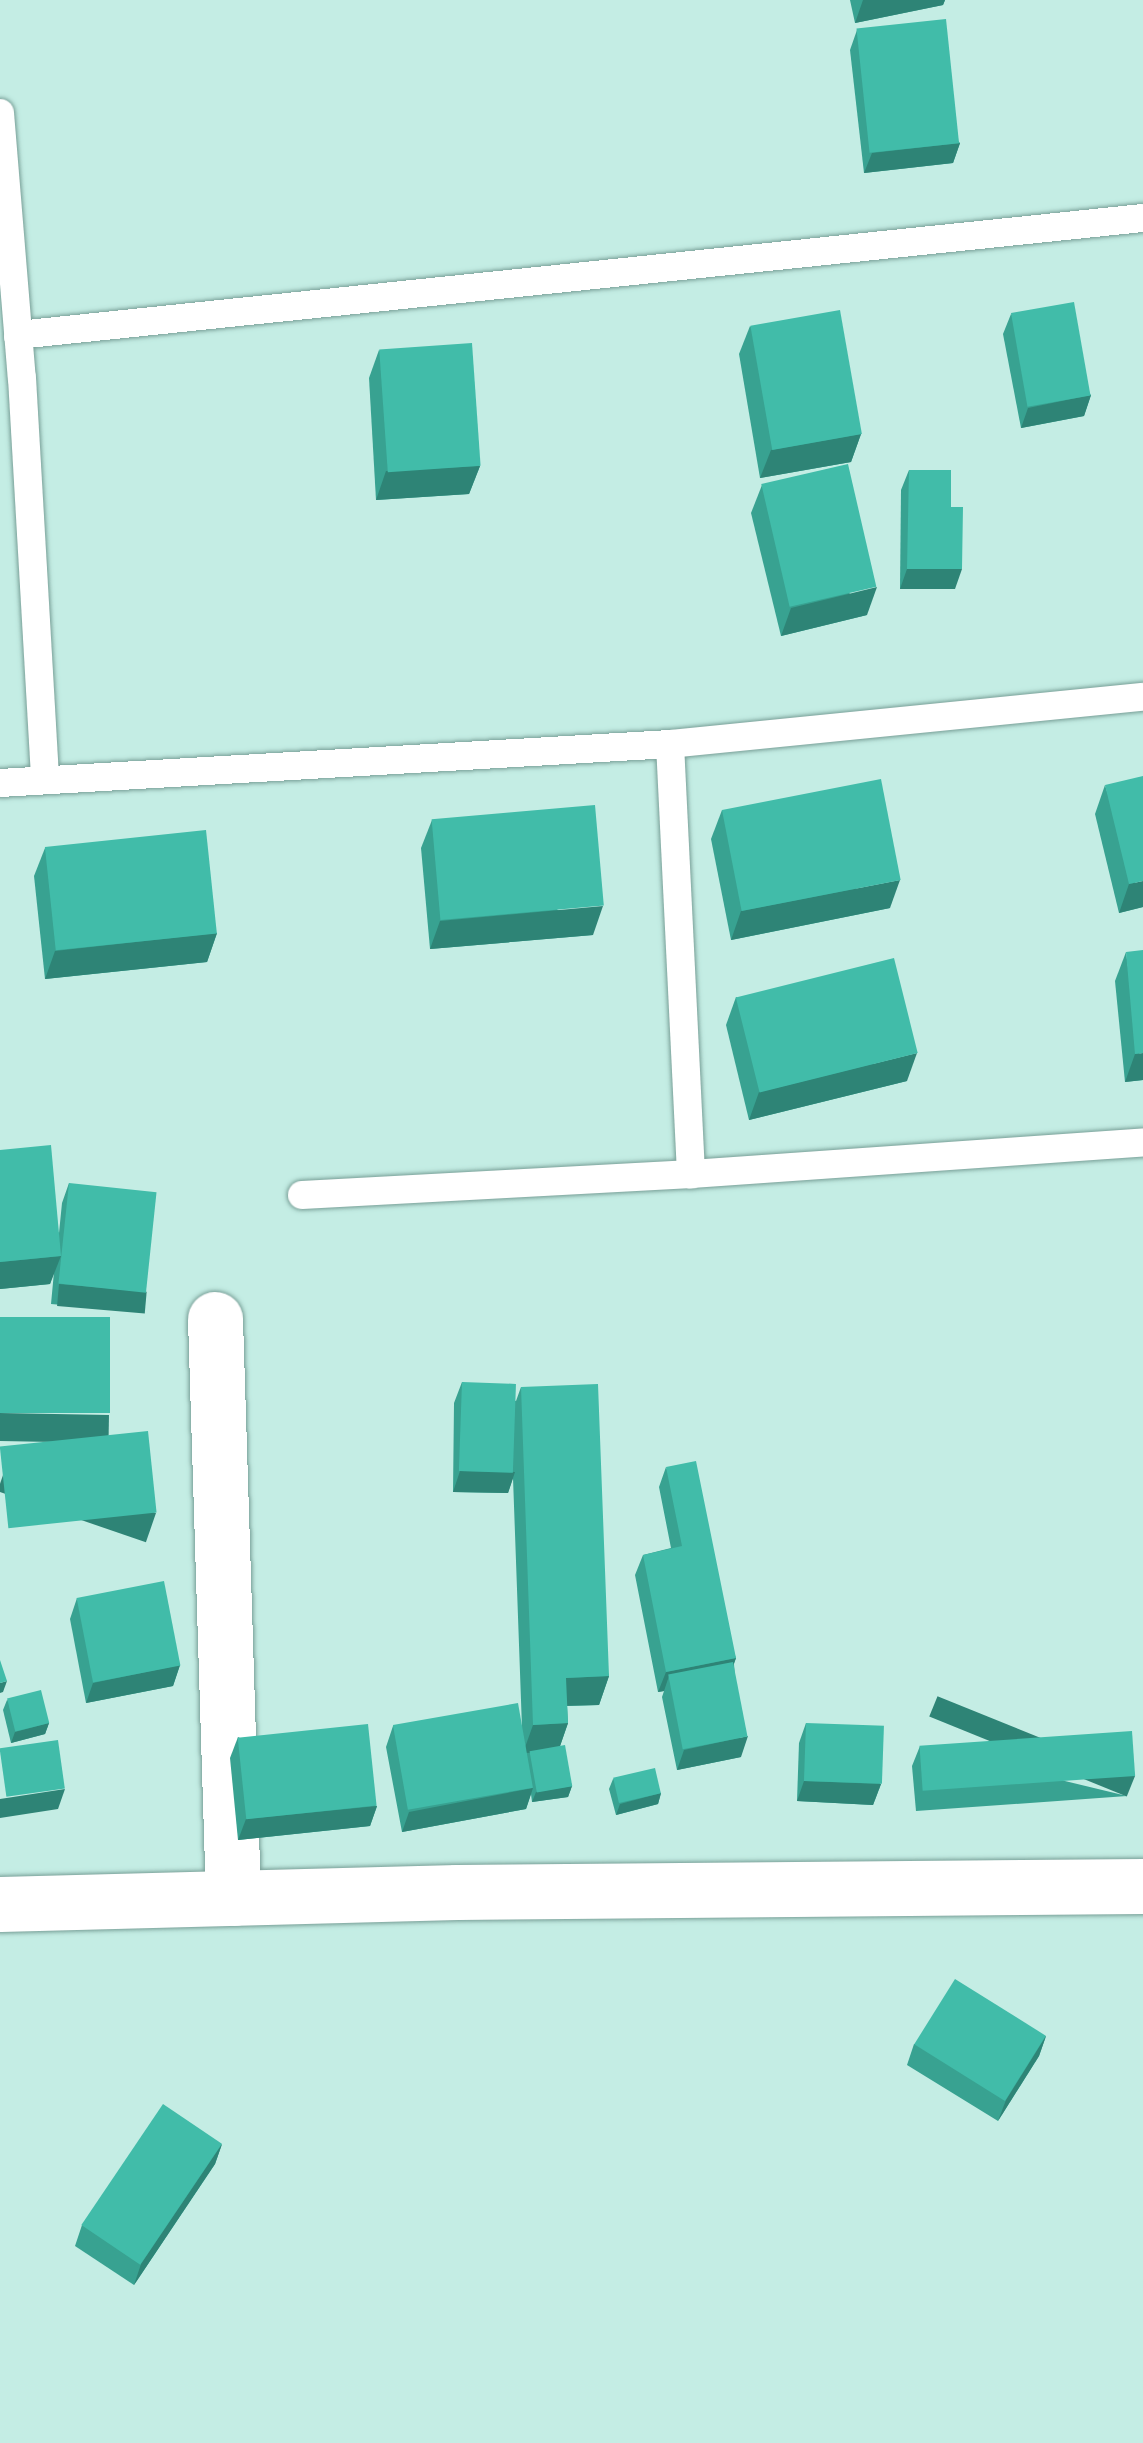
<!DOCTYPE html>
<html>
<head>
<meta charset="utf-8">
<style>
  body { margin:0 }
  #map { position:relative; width:1143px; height:2443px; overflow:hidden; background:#c4ede4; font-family:"Varela Round",sans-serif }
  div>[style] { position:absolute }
  .roads { filter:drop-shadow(0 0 2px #789f97) drop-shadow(0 0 2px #789f97) }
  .lane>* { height:28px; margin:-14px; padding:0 14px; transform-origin:14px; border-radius:14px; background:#fff }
  .street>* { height:55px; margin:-27.5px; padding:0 27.5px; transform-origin:27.5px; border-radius:27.5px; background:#fff }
  .wall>* { inset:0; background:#38a291 }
  .shaded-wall>* { inset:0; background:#2e8476; transform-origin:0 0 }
  .building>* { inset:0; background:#41bca9; transform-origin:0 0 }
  span { translate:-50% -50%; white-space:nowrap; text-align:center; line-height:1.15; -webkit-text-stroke:8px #c4ede4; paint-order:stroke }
</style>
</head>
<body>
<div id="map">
  <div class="roads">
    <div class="lane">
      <div style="left:0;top:113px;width:266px;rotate:85.3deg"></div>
      <div style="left:22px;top:378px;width:402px;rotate:86.7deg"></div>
      <div style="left:18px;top:335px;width:1131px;rotate:-5.94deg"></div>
      <div style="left:670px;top:744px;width:431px;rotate:87.2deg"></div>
      <div style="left:0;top:783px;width:671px;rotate:-3.33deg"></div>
      <div style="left:670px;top:744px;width:475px;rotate:-5.7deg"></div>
      <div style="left:302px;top:1195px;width:390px;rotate:-3.1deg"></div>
      <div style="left:691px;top:1174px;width:453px;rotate:-4deg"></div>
    </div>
    <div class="street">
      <div style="left:215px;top:1319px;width:579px;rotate:88.22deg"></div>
      <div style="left:0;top:1904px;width:457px;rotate:-1.5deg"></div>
      <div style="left:457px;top:1892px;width:686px;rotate:-0.5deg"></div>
    </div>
  </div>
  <div class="wall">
    <div style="clip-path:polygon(850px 0,945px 0,943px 5px,855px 23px)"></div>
    <div style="clip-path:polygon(857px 30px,960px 143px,953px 163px,864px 173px,850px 50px)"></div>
    <div style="clip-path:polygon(1011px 314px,1091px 395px,1084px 416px,1021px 428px,1003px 334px)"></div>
    <div style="clip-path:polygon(750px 326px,861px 434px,851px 462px,760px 478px,739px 354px)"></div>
    <div style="clip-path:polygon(379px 350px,480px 466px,469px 494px,376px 500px,369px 378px)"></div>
    <div style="clip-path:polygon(909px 470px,955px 589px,900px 589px,901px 490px)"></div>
    <div style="clip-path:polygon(762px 485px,867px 615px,781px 636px,751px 513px)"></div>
    <div style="clip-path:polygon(1105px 785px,1143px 907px,1119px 913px,1095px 814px)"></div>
    <div style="clip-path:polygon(722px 810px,890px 908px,731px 940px,711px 839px)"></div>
    <div style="clip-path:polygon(432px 820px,593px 935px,430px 949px,421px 848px)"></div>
    <div style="clip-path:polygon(45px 848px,217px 933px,207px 962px,45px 979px,34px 876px)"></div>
    <div style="clip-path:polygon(1126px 952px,1143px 1080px,1125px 1082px,1115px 981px)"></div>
    <div style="clip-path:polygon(736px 997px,907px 1081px,749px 1120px,726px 1025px)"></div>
    <div style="clip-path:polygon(0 1150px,59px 1233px,62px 1203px,69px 1183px,140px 1312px,51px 1304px,54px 1272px,50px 1284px,0 1289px)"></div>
    <div style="clip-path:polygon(462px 1382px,516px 1401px,521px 1387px,609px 1676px,599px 1705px,567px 1706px,568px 1723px,560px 1746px,572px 1786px,568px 1797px,532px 1802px,531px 1794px,526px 1809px,402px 1832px,386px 1747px,393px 1726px,522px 1728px,513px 1478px,508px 1493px,453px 1492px,454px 1403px)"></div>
    <div style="clip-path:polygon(666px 1467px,736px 1658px,734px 1664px,741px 1757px,677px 1770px,662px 1697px,664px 1691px,658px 1692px,635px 1575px,643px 1555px,671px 1548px,659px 1487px)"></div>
    <div style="clip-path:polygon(77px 1598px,180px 1665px,173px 1686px,86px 1703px,70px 1619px)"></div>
    <div style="clip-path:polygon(7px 1700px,49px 1723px,45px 1734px,11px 1743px,3px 1710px)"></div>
    <div style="clip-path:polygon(806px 1723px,881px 1784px,873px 1805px,797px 1801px,799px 1743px)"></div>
    <div style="clip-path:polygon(238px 1737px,377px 1806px,370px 1826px,238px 1840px,230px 1758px)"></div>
    <div style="clip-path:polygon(920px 1746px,1127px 1796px,916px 1811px,912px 1766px)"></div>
    <div style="clip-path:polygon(613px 1779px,661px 1793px,658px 1804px,616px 1815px,609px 1789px)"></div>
    <div style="clip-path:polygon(1046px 2036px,1039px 2056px,998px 2121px,907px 2065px,914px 2044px)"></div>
    <div style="clip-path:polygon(222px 2144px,215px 2164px,134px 2285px,75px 2246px,82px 2225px)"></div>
  </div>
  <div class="shaded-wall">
    <div style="clip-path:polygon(863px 0,945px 0,943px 5px,855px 23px)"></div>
    <div style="clip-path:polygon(960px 143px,953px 163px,864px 173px,872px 153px)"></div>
    <div style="clip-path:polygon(1091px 395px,1084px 416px,1021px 428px,1028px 408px)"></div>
    <div style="clip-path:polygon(861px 434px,851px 462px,760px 478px,771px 450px)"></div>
    <div style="clip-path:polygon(480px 466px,469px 494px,376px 500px,386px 471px)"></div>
    <div style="clip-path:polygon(907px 569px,962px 569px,955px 589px,900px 589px)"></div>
    <div style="clip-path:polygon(877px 587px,867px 615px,781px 636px,791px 608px)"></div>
    <div style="clip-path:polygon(900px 880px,890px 908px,731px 940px,741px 911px)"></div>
    <div style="clip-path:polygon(1143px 881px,1143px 907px,1119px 913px,1129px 884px)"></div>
    <div style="clip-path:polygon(603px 906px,593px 935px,430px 949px,440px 921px)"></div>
    <div style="clip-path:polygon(217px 933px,207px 962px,45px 979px,55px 951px)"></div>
    <div style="clip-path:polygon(917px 1053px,907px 1081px,749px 1120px,759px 1092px)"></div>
    <div style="clip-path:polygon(1143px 1053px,1143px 1080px,1125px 1082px,1135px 1054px)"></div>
    <div style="clip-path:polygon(61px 1256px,50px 1284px,0 1289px,0 1262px)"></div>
    <div style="left:59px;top:1284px;width:88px;height:22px;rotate:5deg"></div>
    <div style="left:0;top:1413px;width:109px;height:28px;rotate:1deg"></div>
    <div style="clip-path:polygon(460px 1471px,515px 1472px,508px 1493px,453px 1492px)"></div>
    <div style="left:156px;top:1513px;width:31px;height:157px;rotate:109deg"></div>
    <div style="clip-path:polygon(736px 1658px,728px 1678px,669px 1676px,664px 1691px,658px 1692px,666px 1672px)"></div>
    <div style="clip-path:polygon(180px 1665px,173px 1686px,86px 1703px,93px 1683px)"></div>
    <div style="clip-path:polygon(609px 1676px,599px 1705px,556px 1706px,566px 1678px)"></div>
    <div style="clip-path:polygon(7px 1681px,3px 1692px,0 1693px,0 1683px)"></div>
    <div style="clip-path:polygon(49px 1723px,45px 1734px,11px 1743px,15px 1732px)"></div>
    <div style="clip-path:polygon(568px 1723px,558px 1752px,523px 1753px,533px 1725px)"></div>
    <div style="clip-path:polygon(748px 1736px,741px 1757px,677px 1770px,684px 1750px)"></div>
    <div style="left:1135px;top:1776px;width:22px;height:213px;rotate:112deg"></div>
    <div style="clip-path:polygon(804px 1781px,881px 1784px,873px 1805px,797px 1801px)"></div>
    <div style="clip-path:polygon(572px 1786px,568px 1797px,532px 1802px,536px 1792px)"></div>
    <div style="clip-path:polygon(533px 1788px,526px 1809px,402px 1832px,409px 1812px)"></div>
    <div style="clip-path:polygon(65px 1789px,58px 1809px,0 1818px,0 1799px)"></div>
    <div style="clip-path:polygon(661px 1793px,658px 1804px,616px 1815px,620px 1804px)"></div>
    <div style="clip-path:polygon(377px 1806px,370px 1826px,238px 1840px,246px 1819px)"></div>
    <div style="clip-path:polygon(1046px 2036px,1039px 2056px,998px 2121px,1006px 2100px)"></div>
    <div style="clip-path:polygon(222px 2144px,215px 2164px,134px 2285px,141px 2264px)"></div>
  </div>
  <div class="building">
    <div style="left:946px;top:19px;width:125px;height:90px;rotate:84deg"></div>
    <div style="left:1074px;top:302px;width:95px;height:64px;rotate:80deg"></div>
    <div style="left:840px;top:310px;width:126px;height:91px;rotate:80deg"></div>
    <div style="left:472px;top:343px;width:123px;height:93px;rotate:86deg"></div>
    <div style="left:848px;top:464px;width:126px;height:89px;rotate:77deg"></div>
    <div style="clip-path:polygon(909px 470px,951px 470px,951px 507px,963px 507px,962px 569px,907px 569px)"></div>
    <div style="clip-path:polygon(1143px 776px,1143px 881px,1129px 884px,1105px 785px)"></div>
    <div style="left:881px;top:779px;width:103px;height:162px;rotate:79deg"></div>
    <div style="left:595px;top:805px;width:101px;height:164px;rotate:85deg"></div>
    <div style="left:206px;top:830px;width:104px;height:162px;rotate:84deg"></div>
    <div style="clip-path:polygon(1143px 950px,1143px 1053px,1135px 1054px,1126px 952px)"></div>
    <div style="left:894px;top:958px;width:98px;height:163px;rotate:76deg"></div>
    <div style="clip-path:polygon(51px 1145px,61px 1256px,0 1262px,0 1150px)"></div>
    <div style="left:69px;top:1183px;width:88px;height:101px;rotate:6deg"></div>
    <div style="left:0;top:1317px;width:110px;height:96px"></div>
    <div style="left:462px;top:1382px;width:54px;height:89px;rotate:2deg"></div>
    <div style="clip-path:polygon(598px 1384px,609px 1676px,566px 1678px,568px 1723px,533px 1725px,521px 1387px)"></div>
    <div style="left:148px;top:1431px;width:82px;height:149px;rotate:84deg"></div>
    <div style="clip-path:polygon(696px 1461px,736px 1658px,666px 1672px,643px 1555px,682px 1546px,666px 1467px)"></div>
    <div style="left:164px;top:1581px;width:86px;height:89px;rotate:79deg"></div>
    <div style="clip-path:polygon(0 1660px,7px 1681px,0 1683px)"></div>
    <div style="left:733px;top:1662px;width:76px;height:66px;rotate:79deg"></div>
    <div style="left:41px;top:1690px;width:34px;height:35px;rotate:76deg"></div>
    <div style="left:518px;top:1703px;width:86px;height:127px;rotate:80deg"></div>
    <div style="left:806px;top:1723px;width:78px;height:58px;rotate:2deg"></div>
    <div style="left:368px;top:1724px;width:82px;height:131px;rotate:84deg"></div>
    <div style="left:1132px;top:1731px;width:45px;height:213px;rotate:86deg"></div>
    <div style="left:58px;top:1740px;width:49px;height:59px;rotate:82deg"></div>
    <div style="left:565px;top:1745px;width:42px;height:36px;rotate:80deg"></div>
    <div style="left:655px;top:1768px;width:26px;height:43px;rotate:77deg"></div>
    <div style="left:955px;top:1979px;width:107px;height:77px;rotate:32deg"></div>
    <div style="left:163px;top:2104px;width:71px;height:146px;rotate:34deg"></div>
  </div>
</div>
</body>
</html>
